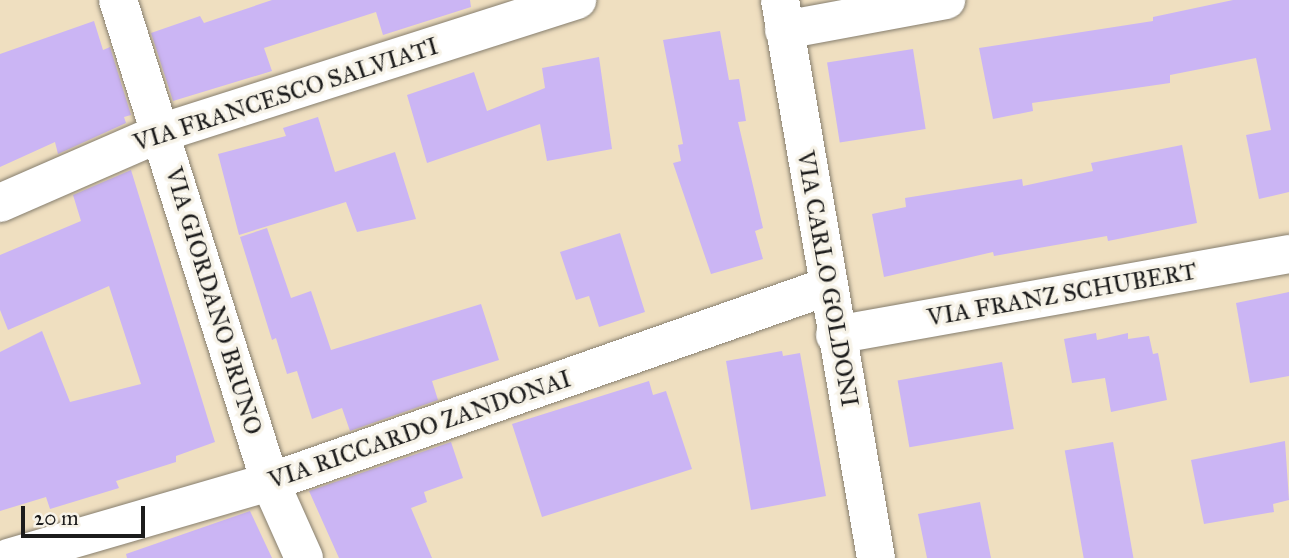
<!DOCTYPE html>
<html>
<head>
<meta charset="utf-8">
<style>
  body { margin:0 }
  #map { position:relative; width:1289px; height:558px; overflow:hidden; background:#efdfc0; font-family:"IM FELL Great Primer",serif }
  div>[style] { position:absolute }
  .building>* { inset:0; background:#cbb5f4; transform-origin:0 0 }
  .roads { filter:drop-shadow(0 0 2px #867e6e) drop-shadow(0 0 2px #867e6e) }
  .minor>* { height:38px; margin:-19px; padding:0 19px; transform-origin:19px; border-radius:19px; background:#fff }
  span { translate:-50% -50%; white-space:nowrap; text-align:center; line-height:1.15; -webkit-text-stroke:7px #f7f3e8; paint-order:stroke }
  .street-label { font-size:24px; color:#1c1c1c }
  .scale { position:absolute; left:21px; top:506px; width:124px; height:32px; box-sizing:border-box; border:4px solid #1c1c1c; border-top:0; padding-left:9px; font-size:21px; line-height:24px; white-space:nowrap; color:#1c1c1c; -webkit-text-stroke:5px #f7f3e8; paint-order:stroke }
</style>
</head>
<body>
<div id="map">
  <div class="building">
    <div style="clip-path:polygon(272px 0,470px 0,471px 7px,383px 35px,376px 12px,264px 48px,272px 71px,173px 101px,151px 33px,200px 16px,204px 23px)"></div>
    <div style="clip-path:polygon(1233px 0,1289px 0,1289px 192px,1259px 199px,1246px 135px,1271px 130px,1256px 58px,1170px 75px,1170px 83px,1032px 103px,1033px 111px,993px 119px,979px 48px,1153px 21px,1153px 17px)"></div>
    <div style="clip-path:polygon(94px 21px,103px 50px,110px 47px,131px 115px,124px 117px,126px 123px,58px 154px,55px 142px,0 167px,0 54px)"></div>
    <div style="clip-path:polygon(720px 31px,729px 80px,739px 79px,746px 121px,738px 122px,763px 228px,755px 231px,763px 259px,711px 274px,673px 163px,681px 161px,678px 145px,683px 144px,663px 40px)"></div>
    <div style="left:913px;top:49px;width:81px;height:87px;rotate:81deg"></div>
    <div style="clip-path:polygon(599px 57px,612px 149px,547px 161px,540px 124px,427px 163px,407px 95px,474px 72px,487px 111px,545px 88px,542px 68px)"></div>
    <div style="clip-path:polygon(318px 117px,335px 172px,395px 152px,416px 219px,357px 232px,346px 202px,239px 235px,218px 154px,286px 136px,283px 128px)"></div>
    <div style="clip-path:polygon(1182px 145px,1197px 223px,1108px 241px,1107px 236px,994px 256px,993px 252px,884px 277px,872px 214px,906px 207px,905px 198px,1022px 179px,1023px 186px,1093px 171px,1091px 163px)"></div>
    <div style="clip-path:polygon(131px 170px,215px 442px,176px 456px,176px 462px,116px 481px,119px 488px,50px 509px,46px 497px,0 511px,0 352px,42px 331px,70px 402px,141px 384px,109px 286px,8px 330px,0 310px,0 255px,81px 221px,73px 195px)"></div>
    <div style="clip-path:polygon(267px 228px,291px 298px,311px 291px,331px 350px,481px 304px,499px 360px,432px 381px,438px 400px,350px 431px,342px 408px,312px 419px,297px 371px,287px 374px,276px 338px,272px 340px,240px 237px)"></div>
    <div style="clip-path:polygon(620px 233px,645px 312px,599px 327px,589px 296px,576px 300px,560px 252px)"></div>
    <div style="clip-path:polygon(1289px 292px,1289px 376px,1250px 383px,1236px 303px)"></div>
    <div style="clip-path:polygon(1096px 333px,1097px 340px,1128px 333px,1128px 339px,1149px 336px,1153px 354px,1158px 353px,1167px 400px,1111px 412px,1105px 378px,1072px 383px,1064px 339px)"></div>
    <div style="clip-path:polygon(782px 351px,783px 356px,800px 353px,826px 496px,751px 510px,726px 361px)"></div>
    <div style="left:1002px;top:362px;width:68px;height:106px;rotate:80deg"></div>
    <div style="clip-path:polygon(649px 381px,653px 395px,666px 391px,692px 469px,542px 517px,512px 424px)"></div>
    <div style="clip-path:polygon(1285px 441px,1289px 500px,1273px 504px,1274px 512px,1204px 524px,1191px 460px)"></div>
    <div style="clip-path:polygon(451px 442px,463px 478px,424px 492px,427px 502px,411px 508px,432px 558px,339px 558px,309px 491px)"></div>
    <div style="left:1113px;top:442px;width:118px;height:49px;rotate:80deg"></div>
    <div style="clip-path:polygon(980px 502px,991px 558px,927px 558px,918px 514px)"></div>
    <div style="clip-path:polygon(250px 511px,272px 558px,127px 558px,126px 554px)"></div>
  </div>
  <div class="roads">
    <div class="minor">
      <div style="left:118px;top:0;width:505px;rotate:72.5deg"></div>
      <div style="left:270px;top:482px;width:83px;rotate:65.9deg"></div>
      <div style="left:780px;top:0;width:566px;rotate:80.24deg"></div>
      <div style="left:784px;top:30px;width:165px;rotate:-10.5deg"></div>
      <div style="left:0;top:203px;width:175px;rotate:-23.6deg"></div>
      <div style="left:160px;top:133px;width:438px;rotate:-17.7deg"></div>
      <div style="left:835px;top:335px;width:461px;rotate:-10.1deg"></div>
      <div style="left:8px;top:558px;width:273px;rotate:-16.2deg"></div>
      <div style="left:270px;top:482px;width:589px;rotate:-19.33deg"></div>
    </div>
  </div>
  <div class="street-label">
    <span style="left:286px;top:95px;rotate:-18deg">VIA FRANCESCO SALVIATI</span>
    <span style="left:827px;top:279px;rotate:80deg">VIA CARLO GOLDONI</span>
    <span style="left:1062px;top:295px;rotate:-10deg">VIA FRANZ SCHUBERT</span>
    <span style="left:213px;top:301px;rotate:73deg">VIA GIORDANO BRUNO</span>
    <span style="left:420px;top:430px;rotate:-19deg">VIA RICCARDO ZANDONAI</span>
  </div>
  <div class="scale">20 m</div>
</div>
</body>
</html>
